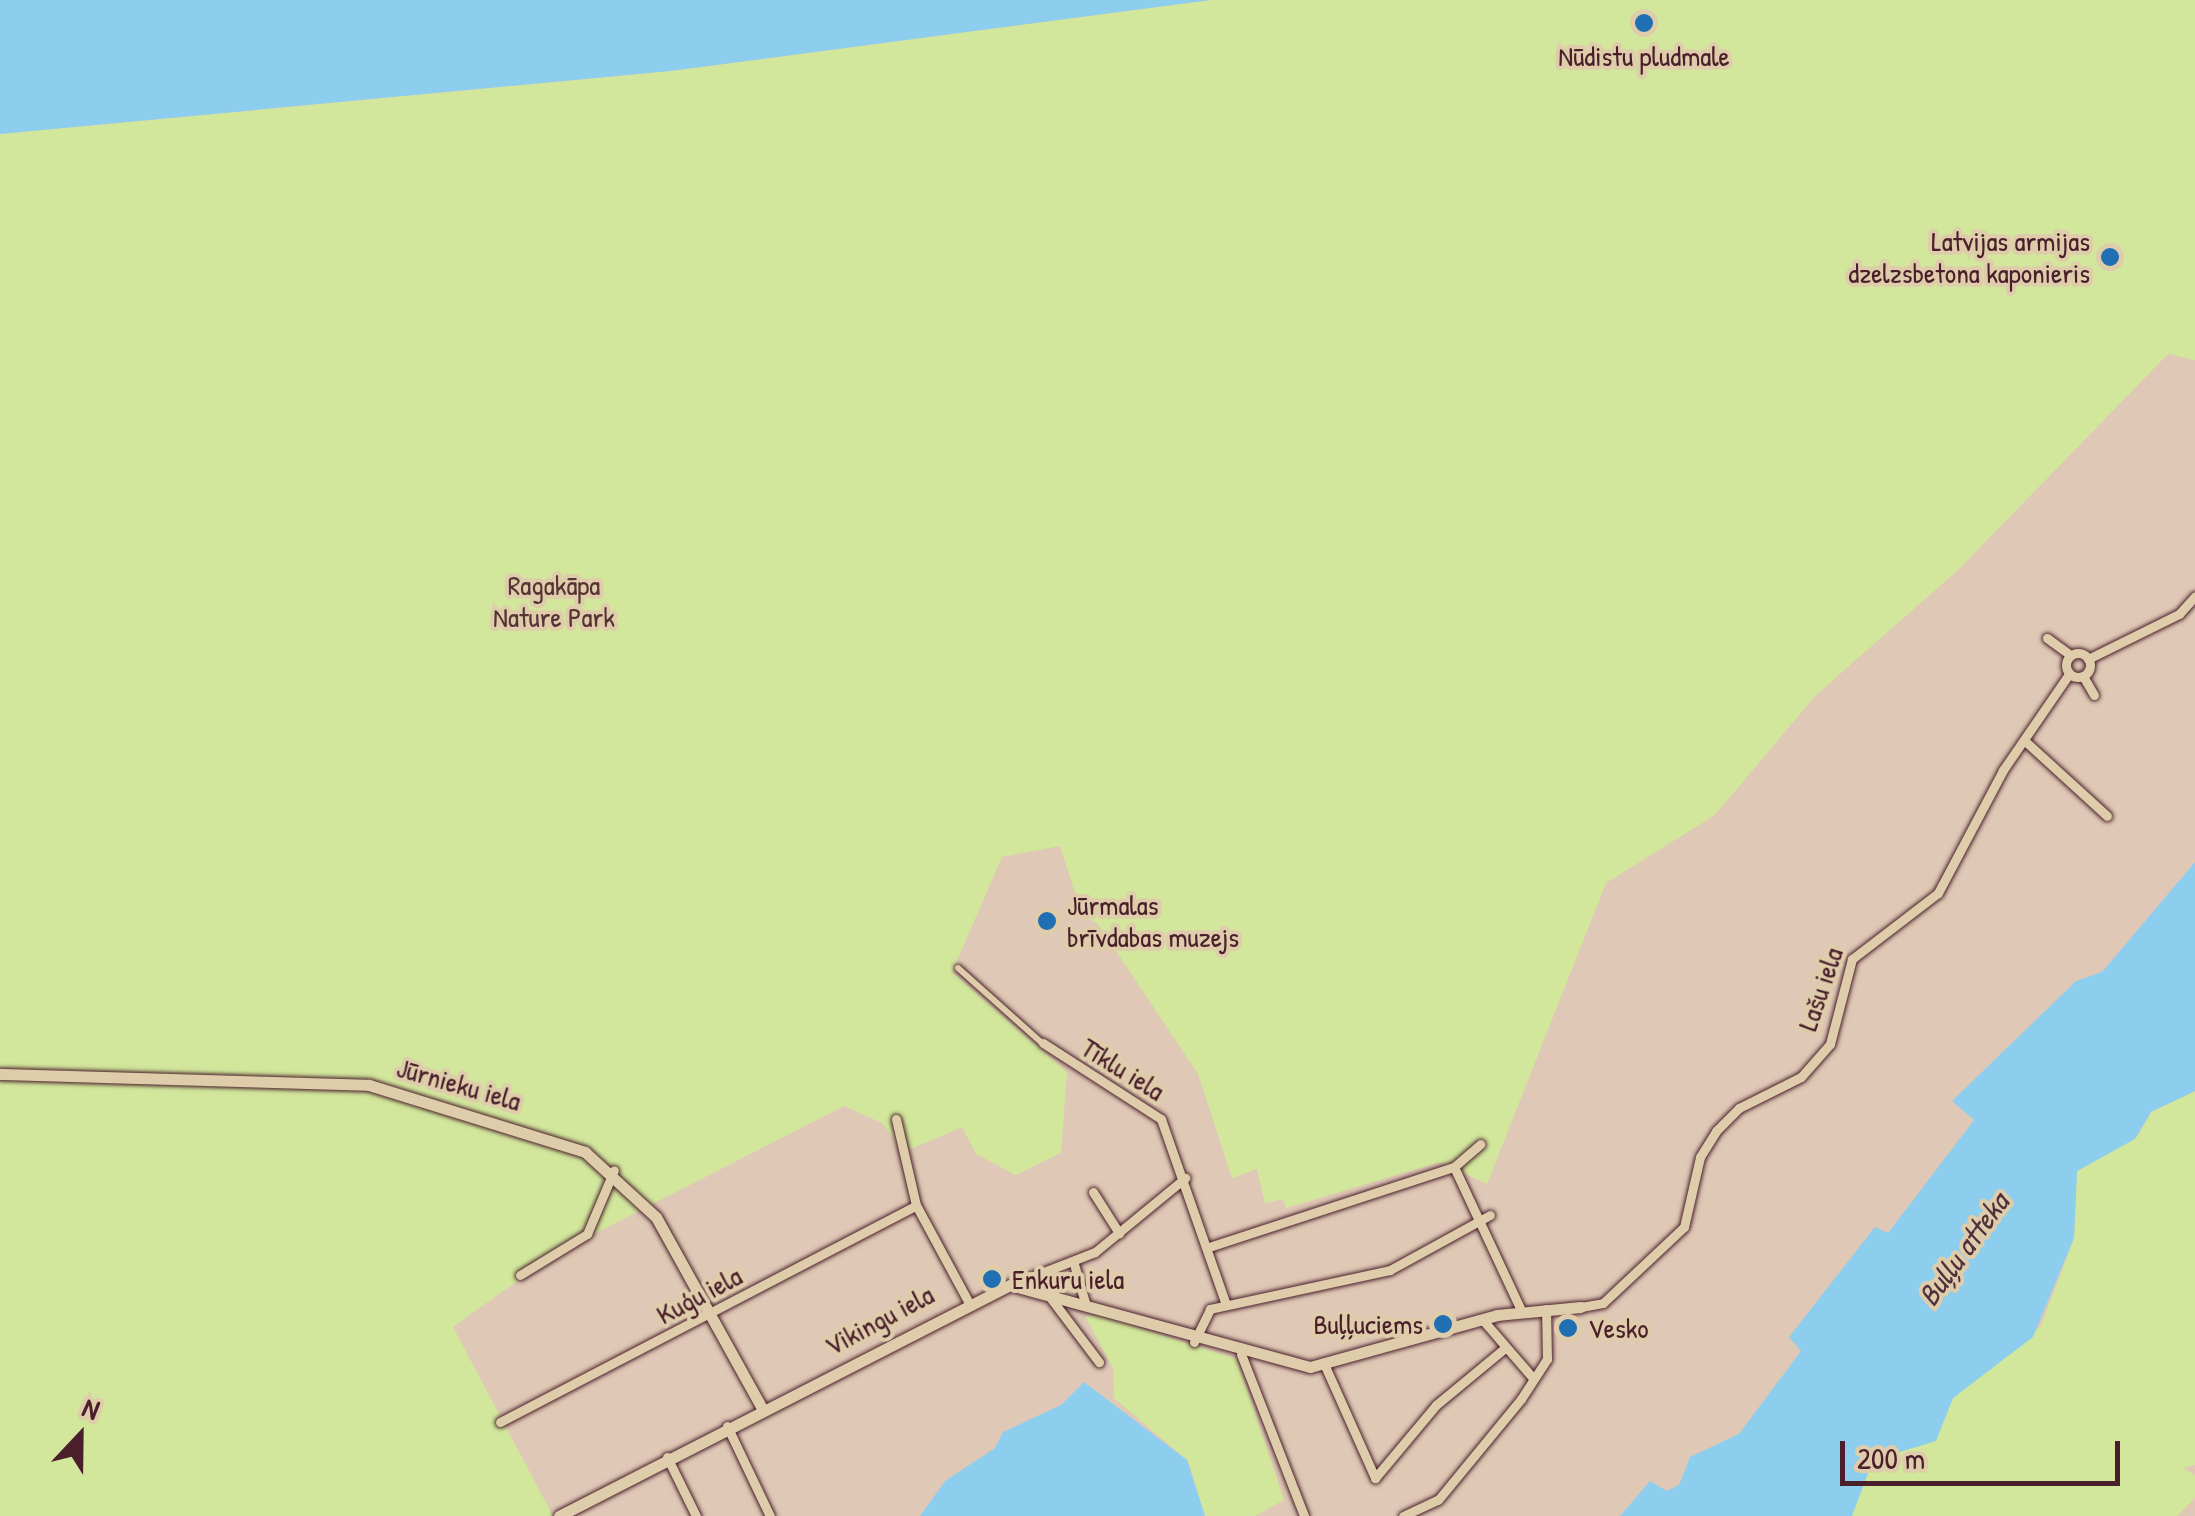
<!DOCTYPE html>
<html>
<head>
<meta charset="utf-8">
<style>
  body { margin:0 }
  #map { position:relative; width:2195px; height:1516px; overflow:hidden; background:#dfc8b5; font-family:"Patrick Hand",sans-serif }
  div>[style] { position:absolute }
  .green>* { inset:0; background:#d2e79c }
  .water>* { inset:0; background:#8dceee }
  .roads { filter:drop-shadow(0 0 2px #4a1f2b) drop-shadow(0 0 2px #4a1f2b) }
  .pedestrian>* { height:6px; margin:-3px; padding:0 3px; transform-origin:3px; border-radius:3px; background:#deccaa }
  .minor>* { height:9px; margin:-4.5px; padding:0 4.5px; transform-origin:4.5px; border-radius:4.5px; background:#deccaa }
  .minor>.ring { margin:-4.5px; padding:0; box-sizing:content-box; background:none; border:9px solid #deccaa; border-radius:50% }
  .tertiary>* { height:11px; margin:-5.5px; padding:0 5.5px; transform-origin:5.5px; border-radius:5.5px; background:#deccaa }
  .dots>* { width:28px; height:28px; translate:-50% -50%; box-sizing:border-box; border:5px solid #deccaa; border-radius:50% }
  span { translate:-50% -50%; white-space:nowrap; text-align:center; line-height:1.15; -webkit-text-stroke:8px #deccaa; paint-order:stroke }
  .poi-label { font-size:28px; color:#4a1f2b }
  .right { translate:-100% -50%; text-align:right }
  .left { translate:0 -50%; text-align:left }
  .park-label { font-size:28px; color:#583336 }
  .street-label { font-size:28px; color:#4a1f2b }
  .water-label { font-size:30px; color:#51303e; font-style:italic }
  .north { position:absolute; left:30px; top:1386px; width:100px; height:100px; -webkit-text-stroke:8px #deccaa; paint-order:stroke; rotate:22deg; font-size:28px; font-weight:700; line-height:40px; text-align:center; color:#4a1f2b }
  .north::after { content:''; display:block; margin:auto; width:35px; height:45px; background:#4a1f2b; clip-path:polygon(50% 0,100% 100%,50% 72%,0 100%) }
  .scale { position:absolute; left:1840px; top:1441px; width:280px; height:45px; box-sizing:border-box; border:5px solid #4a1f2b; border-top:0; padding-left:12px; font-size:30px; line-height:35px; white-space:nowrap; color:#4a1f2b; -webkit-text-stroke:8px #deccaa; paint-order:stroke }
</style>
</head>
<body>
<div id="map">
  <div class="green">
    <div style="clip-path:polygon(1211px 0,2195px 0,2195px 360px,2168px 354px,1958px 570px,1815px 696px,1715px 815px,1606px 883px,1487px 1184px,1440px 1162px,1286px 1208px,1283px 1199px,1265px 1203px,1257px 1169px,1232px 1178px,1198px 1074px,1098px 924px,1082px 915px,1060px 846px,1002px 857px,952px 972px,1067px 1072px,1061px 1153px,1016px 1175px,976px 1154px,962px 1127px,904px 1152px,882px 1123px,844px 1106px,555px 1254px,453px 1327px,553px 1516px,0 1516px,0 134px,670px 71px)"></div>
    <div style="clip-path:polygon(2195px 1091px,2195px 1465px,2183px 1468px,2195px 1475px,2195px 1498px,2177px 1516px,1756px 1516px,1895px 1381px,1941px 1428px,1953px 1398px,2041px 1326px,2074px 1238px,2077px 1171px,2138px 1136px,2151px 1112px)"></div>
    <div style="clip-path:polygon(1098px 1315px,1237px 1359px,1284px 1500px,1255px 1516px,1205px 1516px,1188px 1461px,1114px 1398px,1113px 1368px,1085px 1316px)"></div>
  </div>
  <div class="water">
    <div style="clip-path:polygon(0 0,1211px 0,670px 71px,0 134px)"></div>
    <div style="clip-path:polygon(2195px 862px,2195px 1091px,2151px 1112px,2135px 1139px,2077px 1171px,2074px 1238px,2033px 1337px,1953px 1398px,1936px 1441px,1873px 1460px,1852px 1516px,1620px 1516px,1650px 1481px,1667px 1491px,1679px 1485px,1690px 1457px,1739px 1434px,1801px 1351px,1789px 1337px,1875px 1227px,1888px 1233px,1974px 1120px,1952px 1101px,2076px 981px,2102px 972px)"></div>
    <div style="clip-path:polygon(1084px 1382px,1187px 1460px,1205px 1516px,920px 1516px,945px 1481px,995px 1448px,1003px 1432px,1061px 1405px)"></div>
  </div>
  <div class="roads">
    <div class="pedestrian">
      <div style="left:958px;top:968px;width:113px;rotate:41.8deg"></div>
    </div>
    <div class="minor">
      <div style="left:2047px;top:638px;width:29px;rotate:36deg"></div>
      <div class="ring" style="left:2066px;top:653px;width:15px;height:15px"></div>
      <div style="left:2088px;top:659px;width:102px;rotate:-26.3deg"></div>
      <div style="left:2179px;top:614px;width:24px;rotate:-48deg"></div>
      <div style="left:2083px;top:676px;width:22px;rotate:60deg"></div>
      <div style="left:2025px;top:741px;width:111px;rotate:42.4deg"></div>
      <div style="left:1043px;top:1043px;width:140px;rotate:32.8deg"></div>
      <div style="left:1161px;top:1119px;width:197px;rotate:70.7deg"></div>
      <div style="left:896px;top:1119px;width:88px;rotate:76.9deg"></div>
      <div style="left:916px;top:1205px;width:109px;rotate:61.6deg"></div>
      <div style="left:1454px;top:1167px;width:35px;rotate:-41deg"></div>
      <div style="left:1093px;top:1192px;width:49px;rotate:57.6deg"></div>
      <div style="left:1209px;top:1247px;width:258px;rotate:-18.1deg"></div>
      <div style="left:1454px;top:1167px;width:158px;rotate:64.9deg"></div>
      <div style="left:1074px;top:1264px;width:40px;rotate:74deg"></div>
      <div style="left:520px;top:1275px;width:79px;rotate:-31.5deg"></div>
      <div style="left:587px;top:1234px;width:69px;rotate:-67.1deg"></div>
      <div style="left:1013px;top:1284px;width:88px;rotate:-21.3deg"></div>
      <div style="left:1095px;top:1252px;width:117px;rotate:-39.4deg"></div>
      <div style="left:1043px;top:1288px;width:93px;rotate:52.9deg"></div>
      <div style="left:1581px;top:1307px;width:22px;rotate:-10deg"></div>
      <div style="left:1603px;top:1303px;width:111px;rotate:-43.2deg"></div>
      <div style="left:1684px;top:1227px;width:72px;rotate:-77.1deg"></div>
      <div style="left:1700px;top:1157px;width:31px;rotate:-58deg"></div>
      <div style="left:1716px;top:1131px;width:33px;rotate:-45deg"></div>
      <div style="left:1739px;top:1108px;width:69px;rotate:-26.6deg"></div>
      <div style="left:1801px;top:1077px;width:44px;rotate:-48.7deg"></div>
      <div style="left:1830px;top:1044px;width:88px;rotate:-75.5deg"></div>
      <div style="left:1852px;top:959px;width:108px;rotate:-37.5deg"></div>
      <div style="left:1938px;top:893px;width:139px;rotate:-62.1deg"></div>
      <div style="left:2003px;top:770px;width:116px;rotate:-55.5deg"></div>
      <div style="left:1482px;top:1319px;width:77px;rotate:49.2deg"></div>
      <div style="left:1194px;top:1342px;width:37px;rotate:-64deg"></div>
      <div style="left:1210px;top:1309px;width:184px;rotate:-12.2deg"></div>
      <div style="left:1390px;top:1270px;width:114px;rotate:-28.8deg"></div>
      <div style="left:1241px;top:1354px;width:174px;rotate:68.7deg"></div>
      <div style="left:1325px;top:1366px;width:123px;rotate:65.9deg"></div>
      <div style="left:1375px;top:1478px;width:95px;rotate:-50.1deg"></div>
      <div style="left:1436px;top:1405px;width:89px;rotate:-39.6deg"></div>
      <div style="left:500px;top:1422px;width:469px;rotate:-27.5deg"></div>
      <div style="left:727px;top:1426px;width:100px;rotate:64.5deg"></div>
      <div style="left:667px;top:1457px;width:66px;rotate:63.8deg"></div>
      <div style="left:1403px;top:1516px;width:38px;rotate:-25deg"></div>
      <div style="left:1438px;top:1500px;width:131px;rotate:-50.6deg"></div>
      <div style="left:1521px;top:1399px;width:48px;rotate:-57deg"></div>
      <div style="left:1547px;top:1359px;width:50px;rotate:-91.1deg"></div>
    </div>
    <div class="tertiary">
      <div style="left:0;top:1074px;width:369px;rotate:1.7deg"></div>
      <div style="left:369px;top:1085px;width:226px;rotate:17.2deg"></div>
      <div style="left:585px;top:1152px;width:96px;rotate:42.5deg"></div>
      <div style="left:656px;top:1217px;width:218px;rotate:61deg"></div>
      <div style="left:559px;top:1516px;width:507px;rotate:-27.12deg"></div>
      <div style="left:1010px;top:1285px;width:311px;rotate:15.3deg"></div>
      <div style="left:1310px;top:1367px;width:194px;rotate:-15.5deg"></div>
      <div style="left:1497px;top:1315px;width:84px;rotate:-5.4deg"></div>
    </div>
  </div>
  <div class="dots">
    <div style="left:1644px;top:23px;background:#1f6fb2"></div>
    <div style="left:2110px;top:257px;background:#1f6fb2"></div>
    <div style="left:1047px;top:921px;background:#1f6fb2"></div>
    <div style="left:992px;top:1279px;background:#1f6fb2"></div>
    <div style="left:1443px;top:1324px;background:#1f6fb2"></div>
    <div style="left:1568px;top:1328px;background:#1f6fb2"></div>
  </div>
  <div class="poi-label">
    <span style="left:1644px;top:56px">Nūdistu pludmale</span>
    <span class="right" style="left:2090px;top:257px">Latvijas armijas<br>dzelzsbetona kaponieris</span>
    <span class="left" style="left:1067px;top:921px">Jūrmalas<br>brīvdabas muzejs</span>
    <span class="left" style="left:1012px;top:1279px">Enkuru iela</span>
    <span class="right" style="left:1423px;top:1324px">Buļļuciems</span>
    <span class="left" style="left:1588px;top:1328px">Vesko</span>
  </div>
  <div class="park-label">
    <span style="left:554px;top:601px">Ragakāpa<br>Nature Park</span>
  </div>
  <div class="street-label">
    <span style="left:1820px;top:989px;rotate:-71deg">Lašu iela</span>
    <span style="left:1123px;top:1069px;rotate:32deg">Tīklu iela</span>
    <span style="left:459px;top:1084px;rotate:16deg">Jūrnieku iela</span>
    <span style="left:699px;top:1295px;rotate:-28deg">Kuģu iela</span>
    <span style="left:879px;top:1320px;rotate:-28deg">Vikingu iela</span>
  </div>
  <div class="water-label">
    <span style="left:1963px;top:1249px;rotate:-54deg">Buļļu atteka</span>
  </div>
  <div class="north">N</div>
  <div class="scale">200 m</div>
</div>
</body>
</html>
